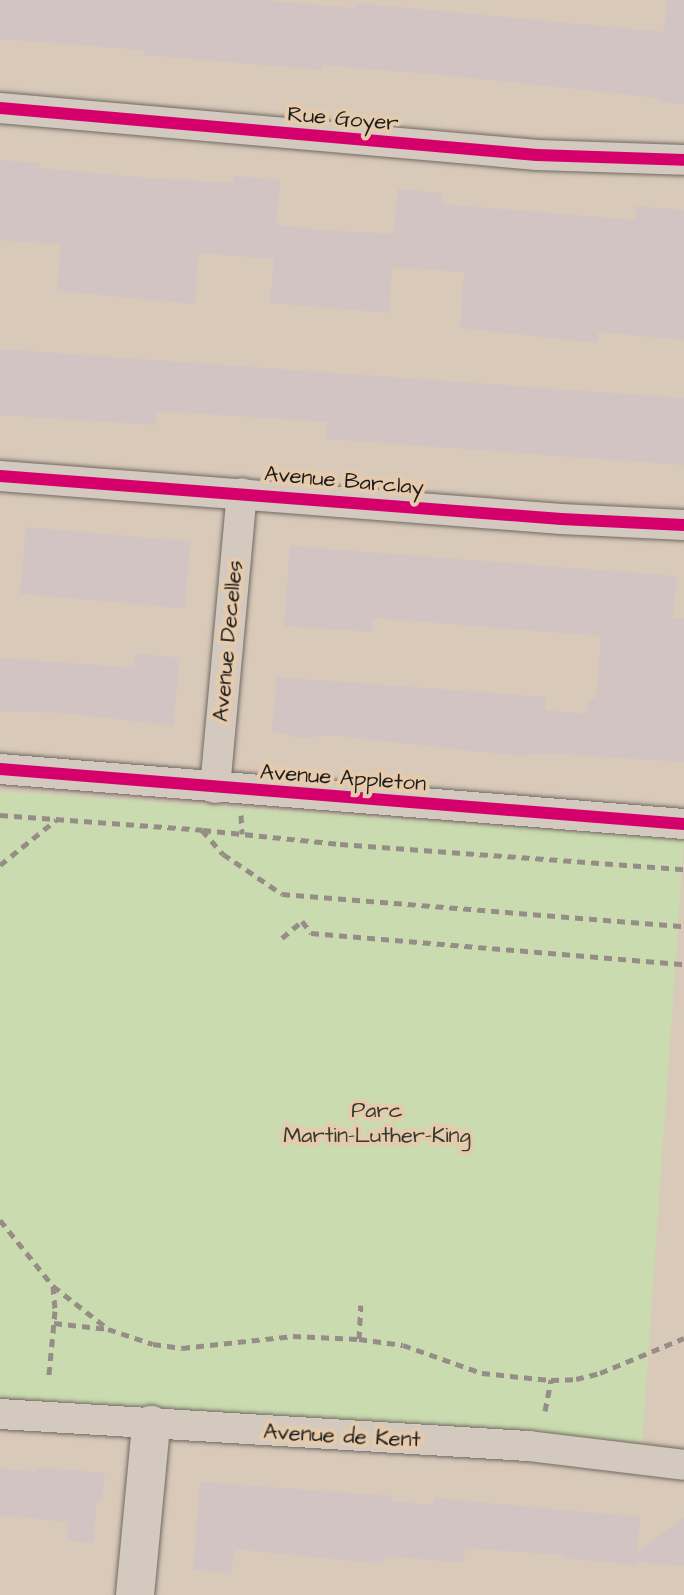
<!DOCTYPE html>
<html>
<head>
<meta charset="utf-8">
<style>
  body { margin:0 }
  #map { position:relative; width:684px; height:1595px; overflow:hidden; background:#d8c9b9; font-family:"Architects Daughter",sans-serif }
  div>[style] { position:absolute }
  .green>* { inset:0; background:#cadbaf; transform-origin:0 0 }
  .building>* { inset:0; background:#d2c4c3; transform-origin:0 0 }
  .path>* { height:5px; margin-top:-2.5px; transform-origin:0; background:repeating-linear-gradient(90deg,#968e86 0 8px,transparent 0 14px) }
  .roads { filter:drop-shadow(0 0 2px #716a63) drop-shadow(0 0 2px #716a63) }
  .minor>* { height:30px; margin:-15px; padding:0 15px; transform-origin:15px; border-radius:15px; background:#d3c9be }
  .tertiary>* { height:38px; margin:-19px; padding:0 19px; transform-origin:19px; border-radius:19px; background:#d3c9be }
  .cycleway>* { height:12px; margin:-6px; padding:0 6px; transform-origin:6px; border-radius:6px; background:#d6006c }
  span { translate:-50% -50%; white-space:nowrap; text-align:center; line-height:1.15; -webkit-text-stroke:8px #e5caac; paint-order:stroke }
  .street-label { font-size:22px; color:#1c1c1c }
  .park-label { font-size:22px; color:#343b31 }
</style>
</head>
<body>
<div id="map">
  <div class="green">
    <div style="left:0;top:791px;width:686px;height:605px;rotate:4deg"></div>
  </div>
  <div class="building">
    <div style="clip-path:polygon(0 0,258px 0,355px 8px,355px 3px,664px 32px,667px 0,684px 0,684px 104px,658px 102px,659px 98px,454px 76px,322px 65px,322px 70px,144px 55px,144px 50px,0 39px)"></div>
    <div style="clip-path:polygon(0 160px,40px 163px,39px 168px,149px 178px,233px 183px,233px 176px,280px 180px,276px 225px,322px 230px,394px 234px,398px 189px,442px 193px,441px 204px,635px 220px,636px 206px,684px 210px,684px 340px,598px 332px,597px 343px,460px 328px,464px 272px,392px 267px,389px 313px,270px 303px,274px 259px,198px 253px,195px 304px,57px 291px,61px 245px,0 240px)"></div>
    <div style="clip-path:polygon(0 349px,684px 398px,684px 465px,326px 439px,328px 422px,157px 411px,156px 425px,0 415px)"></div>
    <div style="left:26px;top:527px;width:165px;height:67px;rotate:5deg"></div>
    <div style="clip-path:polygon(290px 546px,677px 576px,673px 618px,684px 618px,684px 762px,543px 753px,519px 756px,329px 735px,314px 736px,314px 739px,299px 738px,272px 731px,277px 677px,546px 697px,545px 710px,587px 714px,589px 698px,596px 698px,601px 636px,373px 618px,372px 632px,284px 626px)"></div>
    <div style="clip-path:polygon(136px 653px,180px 658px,173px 726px,65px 713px,0 711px,0 658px,134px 668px)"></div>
    <div style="clip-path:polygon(35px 1467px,105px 1473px,102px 1501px,97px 1500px,93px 1543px,67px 1541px,68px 1522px,0 1515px,0 1468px,35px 1472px)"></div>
    <div style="clip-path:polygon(200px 1482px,392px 1496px,392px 1501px,433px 1505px,434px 1498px,640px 1517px,637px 1553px,684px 1517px,684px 1566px,636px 1562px,636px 1565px,562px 1558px,562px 1555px,465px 1548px,464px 1563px,386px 1556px,382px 1564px,235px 1549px,231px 1573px,193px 1570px)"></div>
  </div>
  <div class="path">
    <div style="left:0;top:815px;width:203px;rotate:4.2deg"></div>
    <div style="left:202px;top:830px;width:32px;rotate:49deg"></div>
    <div style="left:223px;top:854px;width:71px;rotate:34.1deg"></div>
    <div style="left:282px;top:894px;width:403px;rotate:4.6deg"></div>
    <div style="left:241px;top:815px;width:19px;rotate:87deg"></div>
    <div style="left:203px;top:830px;width:138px;rotate:5.8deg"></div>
    <div style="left:340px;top:844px;width:345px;rotate:4.2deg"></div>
    <div style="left:0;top:865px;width:72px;rotate:-38.8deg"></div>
    <div style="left:282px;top:938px;width:26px;rotate:-40deg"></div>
    <div style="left:302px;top:921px;width:15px;rotate:53deg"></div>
    <div style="left:311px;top:933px;width:374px;rotate:4.8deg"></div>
    <div style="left:0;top:1220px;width:85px;rotate:51.2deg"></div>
    <div style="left:53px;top:1286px;width:25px;rotate:85deg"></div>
    <div style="left:55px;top:1311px;width:64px;rotate:95.4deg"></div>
    <div style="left:53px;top:1286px;width:68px;rotate:37.9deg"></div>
    <div style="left:54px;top:1323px;width:54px;rotate:6.3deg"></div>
    <div style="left:108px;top:1329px;width:47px;rotate:18.4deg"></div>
    <div style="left:153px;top:1344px;width:29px;rotate:8deg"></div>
    <div style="left:182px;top:1348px;width:112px;rotate:-6.2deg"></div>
    <div style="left:293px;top:1336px;width:66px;rotate:2.6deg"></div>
    <div style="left:359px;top:1339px;width:44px;rotate:7.8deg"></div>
    <div style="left:403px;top:1345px;width:84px;rotate:19.5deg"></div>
    <div style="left:482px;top:1373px;width:69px;rotate:5.8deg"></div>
    <div style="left:359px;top:1339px;width:34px;rotate:-87deg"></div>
    <div style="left:545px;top:1411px;width:32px;rotate:-79deg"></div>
    <div style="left:551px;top:1380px;width:25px;rotate:-2deg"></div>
    <div style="left:576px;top:1379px;width:25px;rotate:-14deg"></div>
    <div style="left:600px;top:1373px;width:91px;rotate:-22.6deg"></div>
  </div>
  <div class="roads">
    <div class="minor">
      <div style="left:0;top:108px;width:539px;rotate:5deg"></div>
      <div style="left:537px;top:155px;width:147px;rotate:1.9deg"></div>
      <div style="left:0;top:476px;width:563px;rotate:4.38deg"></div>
      <div style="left:561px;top:519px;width:123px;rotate:2.8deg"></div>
      <div style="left:0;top:769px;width:686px;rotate:4.6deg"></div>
      <div style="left:215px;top:788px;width:296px;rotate:-84.8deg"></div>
      <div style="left:0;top:1414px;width:529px;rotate:3.47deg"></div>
      <div style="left:528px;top:1446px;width:157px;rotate:6.9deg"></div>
    </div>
    <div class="tertiary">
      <div style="left:135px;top:1595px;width:171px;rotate:-84.6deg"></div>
    </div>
  </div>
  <div class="cycleway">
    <div style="left:0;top:108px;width:539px;rotate:5deg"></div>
    <div style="left:537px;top:155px;width:147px;rotate:1.9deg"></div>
    <div style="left:0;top:476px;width:563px;rotate:4.38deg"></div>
    <div style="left:561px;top:519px;width:123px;rotate:2.8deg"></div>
    <div style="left:0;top:769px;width:686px;rotate:4.6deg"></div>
  </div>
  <div class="street-label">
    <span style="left:343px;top:119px;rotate:5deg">Rue Goyer</span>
    <span style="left:344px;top:481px;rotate:5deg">Avenue Barclay</span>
    <span style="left:228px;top:641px;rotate:-85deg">Avenue Decelles</span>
    <span style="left:343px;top:778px;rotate:4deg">Avenue Appleton</span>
    <span style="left:342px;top:1436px;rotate:3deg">Avenue de Kent</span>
  </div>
  <div class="park-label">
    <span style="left:377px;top:1123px">Parc<br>Martin-Luther-King</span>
  </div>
</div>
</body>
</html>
